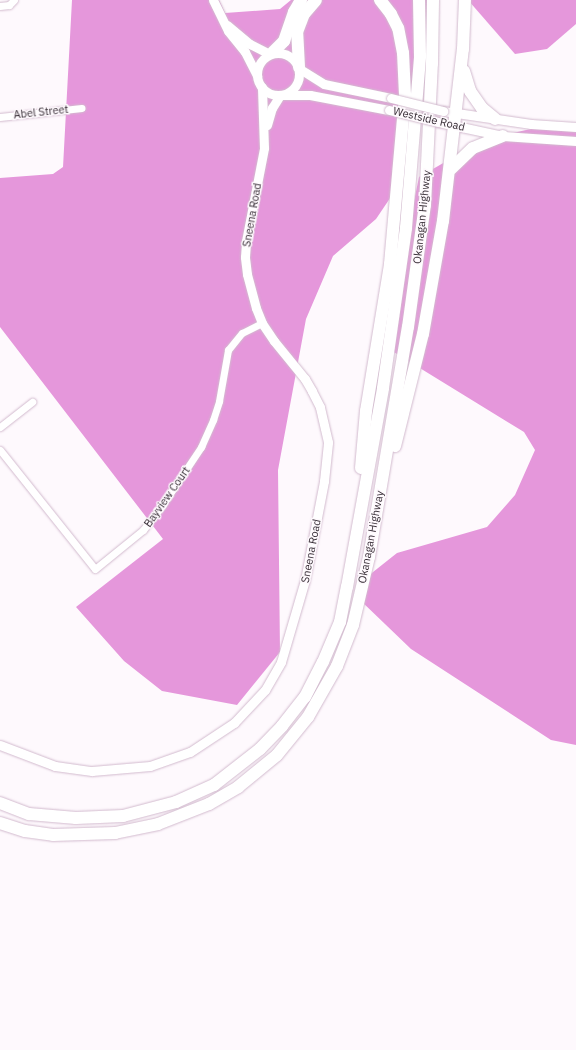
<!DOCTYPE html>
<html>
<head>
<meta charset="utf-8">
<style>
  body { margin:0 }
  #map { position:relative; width:576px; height:1050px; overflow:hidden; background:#fef9fd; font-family:"IBM Plex Sans",sans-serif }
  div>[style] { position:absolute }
  .forest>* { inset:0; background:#e597db }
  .roads { filter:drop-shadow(0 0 1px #d2bace) drop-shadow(0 0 1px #d2bace) }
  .street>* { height:7px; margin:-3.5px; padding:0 3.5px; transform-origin:3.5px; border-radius:3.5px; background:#fff }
  .secondary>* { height:9px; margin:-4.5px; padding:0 4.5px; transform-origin:4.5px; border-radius:4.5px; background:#fff }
  .secondary>.ring { margin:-4.5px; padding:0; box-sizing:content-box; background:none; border:9px solid #fff; border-radius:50% }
  .highway>* { height:12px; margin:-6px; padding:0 6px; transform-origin:6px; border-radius:6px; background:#fff }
  .bridges { filter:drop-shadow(0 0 1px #d2bace) drop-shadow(0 0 1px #d2bace) }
  .secondary-bridge>* { height:9px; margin:-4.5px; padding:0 4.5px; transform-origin:4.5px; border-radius:4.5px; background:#fff }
  span { translate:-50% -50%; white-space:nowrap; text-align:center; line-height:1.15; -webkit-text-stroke:3px #fef9fd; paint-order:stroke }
  .street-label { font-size:11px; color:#342b33 }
</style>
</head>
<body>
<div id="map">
  <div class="forest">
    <div style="clip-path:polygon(72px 0,219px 0,225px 13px,280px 9px,291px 0,436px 0,403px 179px,376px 219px,333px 256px,306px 319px,278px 470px,280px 652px,237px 705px,162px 691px,124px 661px,76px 607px,163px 539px,0 327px,0 178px,53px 174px,63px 167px)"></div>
    <div style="clip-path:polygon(468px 0,576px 0,576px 24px,547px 49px,515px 54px)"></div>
    <div style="clip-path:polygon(549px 125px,576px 132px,576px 745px,551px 740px,411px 649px,360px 600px,363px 580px,397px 553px,487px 527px,515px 495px,535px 450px,524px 432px,384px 346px,419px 177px,485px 139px)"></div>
  </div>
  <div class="roads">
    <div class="street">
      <div style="left:0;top:6px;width:9px;rotate:-6deg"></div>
      <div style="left:9px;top:5px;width:7px;rotate:-45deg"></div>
      <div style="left:0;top:117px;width:82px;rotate:-6.3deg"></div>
      <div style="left:0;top:427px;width:41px;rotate:-38deg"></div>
      <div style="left:0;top:450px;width:152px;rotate:51.4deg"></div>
      <div style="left:95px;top:569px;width:62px;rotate:-39.1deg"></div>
      <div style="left:143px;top:530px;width:33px;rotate:-52deg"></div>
      <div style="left:163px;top:504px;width:69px;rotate:-56.3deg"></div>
      <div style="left:201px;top:447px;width:30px;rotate:-66deg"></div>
      <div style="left:213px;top:420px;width:20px;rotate:-72deg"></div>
      <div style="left:219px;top:401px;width:52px;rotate:-80deg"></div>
      <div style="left:228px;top:350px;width:22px;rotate:-51deg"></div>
      <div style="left:242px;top:333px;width:22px;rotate:-27deg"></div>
    </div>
    <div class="secondary">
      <div style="left:213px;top:0;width:34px;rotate:64deg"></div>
      <div style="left:228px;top:31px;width:27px;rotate:51deg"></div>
      <div style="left:245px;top:52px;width:27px;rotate:63deg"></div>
      <div style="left:227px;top:25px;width:30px;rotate:40deg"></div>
      <div style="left:250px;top:44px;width:22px;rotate:27deg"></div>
      <div class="ring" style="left:257px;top:53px;width:33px;height:33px"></div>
      <div style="left:300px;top:69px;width:28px;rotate:32deg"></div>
      <div style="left:324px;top:84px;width:68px;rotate:11.8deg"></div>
      <div style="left:283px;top:95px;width:27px"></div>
      <div style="left:310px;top:95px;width:80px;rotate:10.8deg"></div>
      <div style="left:443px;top:111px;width:89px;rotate:8.4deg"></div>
      <div style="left:531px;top:124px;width:45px;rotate:3.8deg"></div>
      <div style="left:438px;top:122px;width:66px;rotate:12.2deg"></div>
      <div style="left:503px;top:136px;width:73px;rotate:3.9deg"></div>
      <div style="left:267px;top:125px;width:18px;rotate:-74deg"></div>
      <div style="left:272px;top:108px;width:15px;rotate:-58deg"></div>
      <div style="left:0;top:745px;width:59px;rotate:20.9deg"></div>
      <div style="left:55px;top:766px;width:37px;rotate:8deg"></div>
      <div style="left:92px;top:771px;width:58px;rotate:-4.9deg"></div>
      <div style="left:150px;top:766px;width:42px;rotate:-19.3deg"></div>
      <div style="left:190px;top:752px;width:53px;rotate:-33.4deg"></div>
      <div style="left:234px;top:723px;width:45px;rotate:-46.8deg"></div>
      <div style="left:265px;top:690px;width:32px;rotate:-60deg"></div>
      <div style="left:281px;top:662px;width:85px;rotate:-73.7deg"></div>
      <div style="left:305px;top:580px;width:101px;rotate:-79.1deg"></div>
      <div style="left:324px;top:481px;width:39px;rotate:-84deg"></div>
      <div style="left:328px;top:442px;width:36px;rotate:-103deg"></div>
      <div style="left:320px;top:407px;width:18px;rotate:-117deg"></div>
      <div style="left:312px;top:391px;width:14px;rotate:-120deg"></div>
      <div style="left:305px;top:379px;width:49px;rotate:-129.2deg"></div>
      <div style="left:274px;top:341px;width:22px;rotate:-124deg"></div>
      <div style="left:262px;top:323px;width:16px;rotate:-112deg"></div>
      <div style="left:256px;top:308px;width:35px;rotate:-105deg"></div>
      <div style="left:247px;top:274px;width:17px;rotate:-97deg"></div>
      <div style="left:245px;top:257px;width:16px;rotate:-86deg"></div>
      <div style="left:246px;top:241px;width:95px;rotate:-79deg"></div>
      <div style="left:264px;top:148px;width:61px;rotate:-91.9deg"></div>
    </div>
    <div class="highway">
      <div style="left:273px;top:52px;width:16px;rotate:-45deg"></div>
      <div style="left:284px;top:41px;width:31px;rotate:-71deg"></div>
      <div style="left:294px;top:12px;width:14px;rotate:-60deg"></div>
      <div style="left:299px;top:67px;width:35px;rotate:-93deg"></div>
      <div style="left:297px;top:32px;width:19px;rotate:-69deg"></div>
      <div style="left:304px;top:14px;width:18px;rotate:-49deg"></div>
      <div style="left:464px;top:71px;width:21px;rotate:73deg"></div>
      <div style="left:470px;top:91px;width:21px;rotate:55deg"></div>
      <div style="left:482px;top:108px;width:17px;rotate:40deg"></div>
      <div style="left:451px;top:169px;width:30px;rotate:-44deg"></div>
      <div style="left:473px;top:148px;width:32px;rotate:-22deg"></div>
      <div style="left:395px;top:446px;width:115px;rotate:-76deg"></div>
      <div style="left:423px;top:334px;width:115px;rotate:-80deg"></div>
      <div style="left:443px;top:221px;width:173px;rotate:-83.4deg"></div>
      <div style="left:463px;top:49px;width:49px;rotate:-87.7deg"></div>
      <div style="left:361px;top:468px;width:57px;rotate:-85deg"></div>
      <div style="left:366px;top:411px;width:149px;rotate:-80.7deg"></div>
      <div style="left:390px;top:264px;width:170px;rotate:-84.9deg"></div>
      <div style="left:405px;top:95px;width:42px;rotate:-92.7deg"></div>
      <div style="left:403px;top:53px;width:25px;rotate:-101deg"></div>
      <div style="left:398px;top:28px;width:16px;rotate:-117deg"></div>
      <div style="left:391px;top:14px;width:18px;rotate:-128deg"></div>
      <div style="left:0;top:803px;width:31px;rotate:21deg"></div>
      <div style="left:29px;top:814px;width:47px;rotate:4.9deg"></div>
      <div style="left:76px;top:818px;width:47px;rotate:-2.4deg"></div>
      <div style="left:123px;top:816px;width:55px;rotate:-14.8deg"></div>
      <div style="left:176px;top:802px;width:42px;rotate:-24.1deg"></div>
      <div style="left:214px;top:785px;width:58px;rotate:-38deg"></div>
      <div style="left:260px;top:749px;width:32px;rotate:-46deg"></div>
      <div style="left:282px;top:726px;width:37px;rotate:-52deg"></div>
      <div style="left:305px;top:697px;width:39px;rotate:-63deg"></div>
      <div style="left:323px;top:662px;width:43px;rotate:-67deg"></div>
      <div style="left:340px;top:622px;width:36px;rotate:-79deg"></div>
      <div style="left:347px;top:587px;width:202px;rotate:-79.7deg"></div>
      <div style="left:383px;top:388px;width:162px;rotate:-81.8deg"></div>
      <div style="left:406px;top:228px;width:173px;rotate:-85.3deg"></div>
      <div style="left:420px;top:56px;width:56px;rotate:-91deg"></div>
      <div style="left:0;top:823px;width:26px;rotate:18deg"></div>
      <div style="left:25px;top:831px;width:28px;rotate:8deg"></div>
      <div style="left:53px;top:835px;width:62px;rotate:-1.8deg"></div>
      <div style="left:115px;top:833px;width:44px;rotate:-11.8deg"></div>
      <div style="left:158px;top:824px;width:55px;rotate:-21.4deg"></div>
      <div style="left:209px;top:804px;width:34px;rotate:-30deg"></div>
      <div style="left:238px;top:787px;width:50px;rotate:-39.4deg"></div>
      <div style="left:277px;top:755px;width:49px;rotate:-50.8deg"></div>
      <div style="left:308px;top:717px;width:59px;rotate:-60.4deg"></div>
      <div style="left:337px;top:666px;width:44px;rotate:-68.7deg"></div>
      <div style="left:353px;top:625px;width:70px;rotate:-76.8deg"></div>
      <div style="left:369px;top:557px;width:233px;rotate:-80.4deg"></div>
      <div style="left:408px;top:327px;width:123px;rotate:-82.1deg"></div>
      <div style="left:425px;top:205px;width:141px;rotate:-87.2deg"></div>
      <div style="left:432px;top:64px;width:64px;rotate:-89.1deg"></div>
    </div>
  </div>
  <div class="bridges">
    <div class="secondary-bridge">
      <div style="left:391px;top:98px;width:54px;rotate:14deg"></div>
      <div style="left:389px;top:110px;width:50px;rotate:13.8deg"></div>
    </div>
  </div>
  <div class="street-label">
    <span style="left:41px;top:112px;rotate:-6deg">Abel Street</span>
    <span style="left:429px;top:119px;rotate:13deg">Westside Road</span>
    <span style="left:252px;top:215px;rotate:-80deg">Sneena Road</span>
    <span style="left:422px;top:217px;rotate:-84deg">Okanagan Highway</span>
    <span style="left:167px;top:497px;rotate:-55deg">Bayview Court</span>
    <span style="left:371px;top:537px;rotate:-79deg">Okanagan Highway</span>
    <span style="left:311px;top:551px;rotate:-79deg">Sneena Road</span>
  </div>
</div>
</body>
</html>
